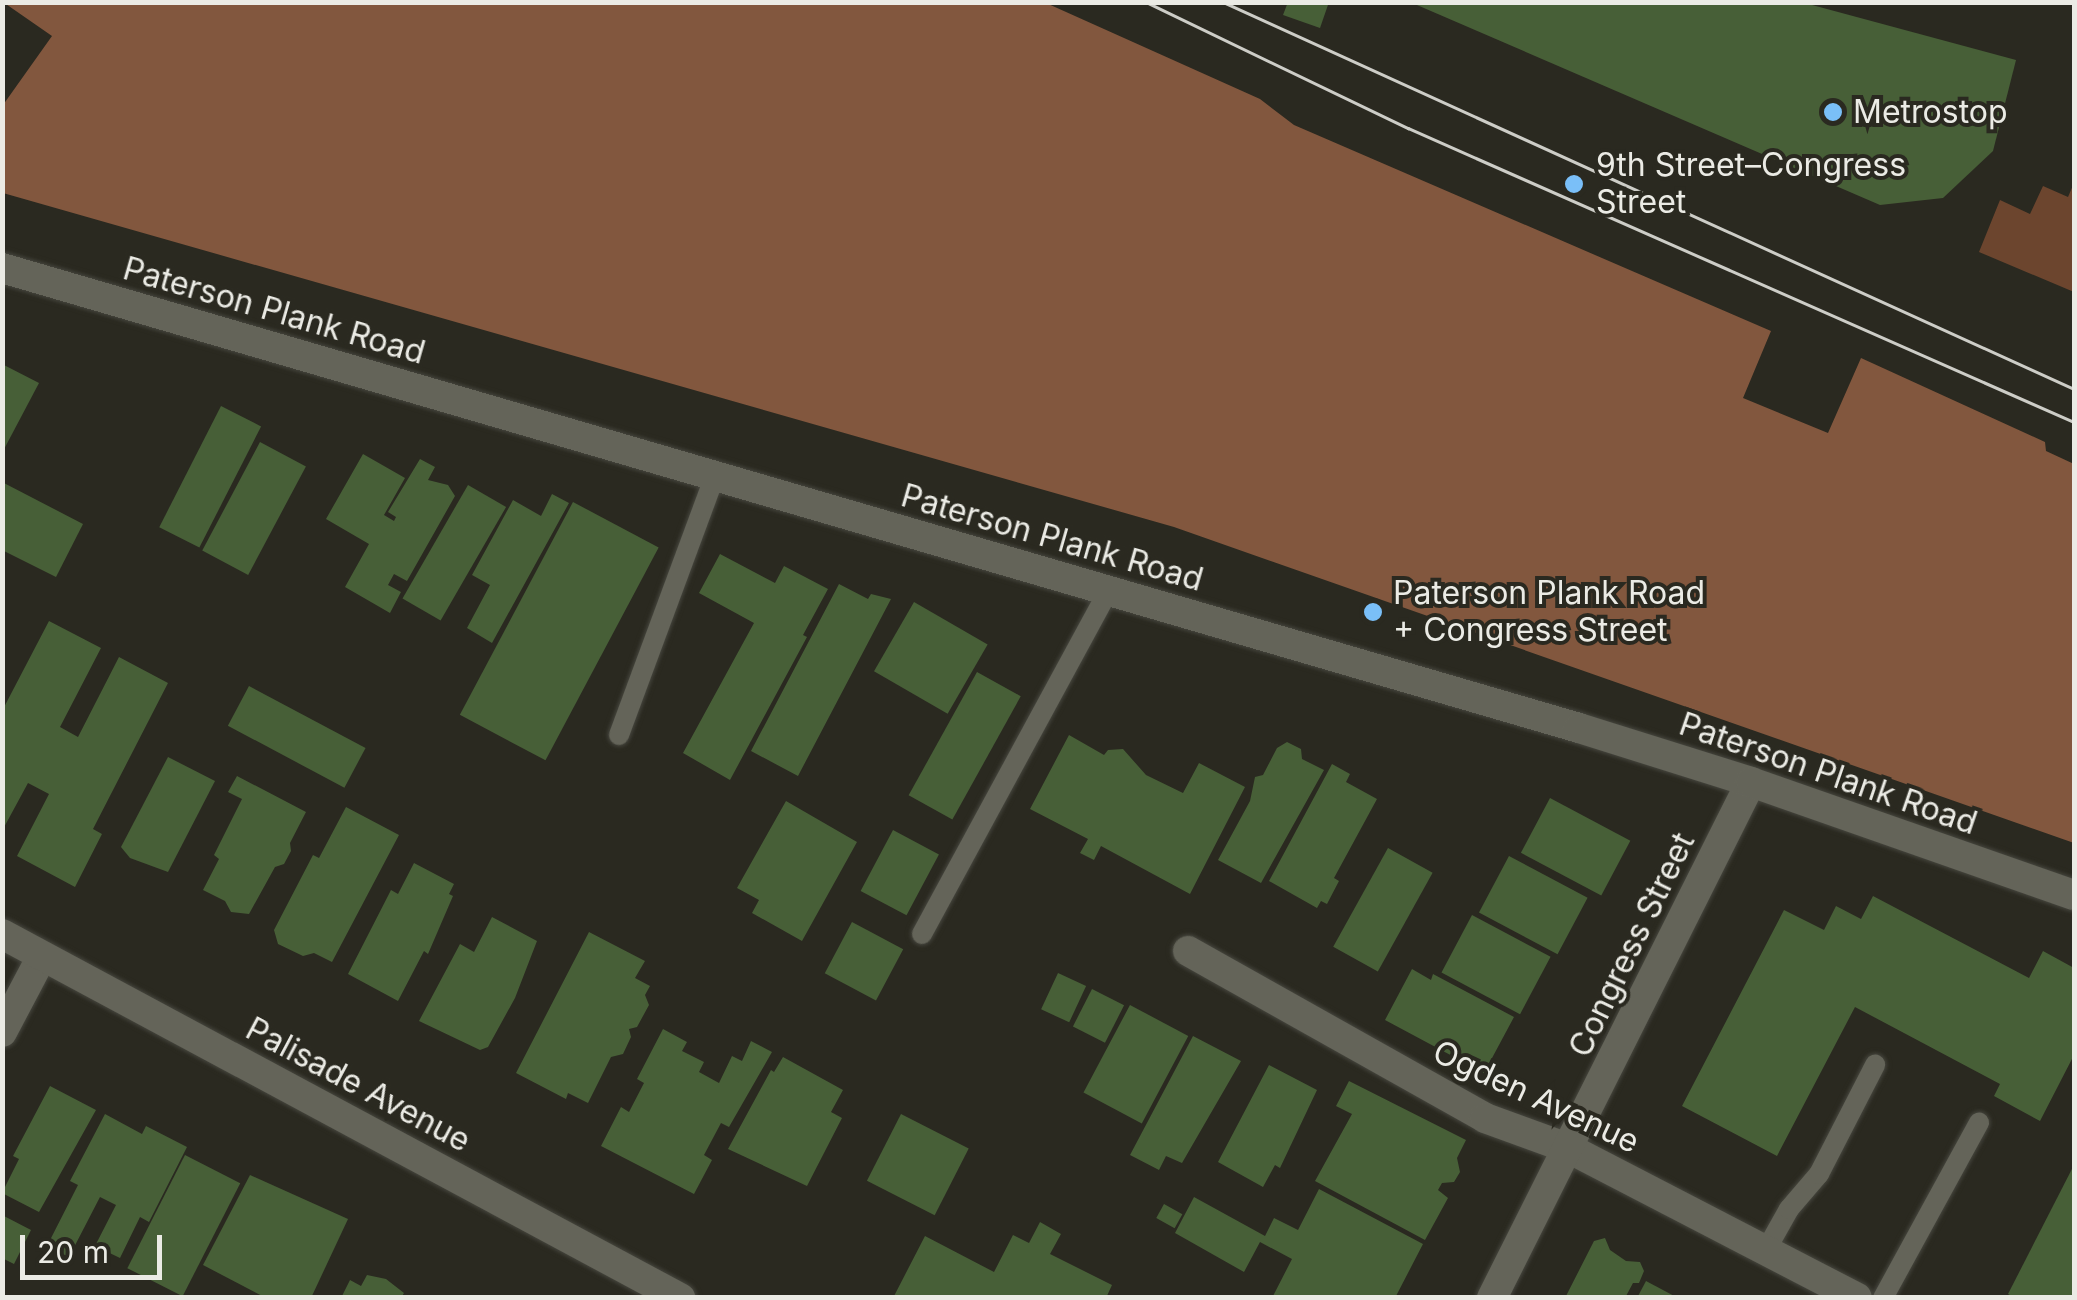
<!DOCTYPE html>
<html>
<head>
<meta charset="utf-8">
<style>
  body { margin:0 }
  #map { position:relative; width:2077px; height:1300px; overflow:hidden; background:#2a2920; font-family:Inter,sans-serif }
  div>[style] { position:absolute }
  .green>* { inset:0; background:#6c452e }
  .forest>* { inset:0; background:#82573e }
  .building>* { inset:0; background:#475f37; transform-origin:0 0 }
  .roads { filter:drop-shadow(0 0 2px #46463e) drop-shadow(0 0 2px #46463e) }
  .service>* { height:20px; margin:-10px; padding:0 10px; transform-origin:10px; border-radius:10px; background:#646459 }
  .minor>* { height:30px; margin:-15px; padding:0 15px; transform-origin:15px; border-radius:15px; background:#646459 }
  .secondary>* { height:30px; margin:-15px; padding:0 15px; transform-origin:15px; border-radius:15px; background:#646459 }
  .tram>* { height:2.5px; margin:-1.25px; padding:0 1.25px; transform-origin:1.25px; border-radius:1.25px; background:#cdcdc7 }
  .dots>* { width:28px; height:28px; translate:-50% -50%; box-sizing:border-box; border:5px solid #2a2920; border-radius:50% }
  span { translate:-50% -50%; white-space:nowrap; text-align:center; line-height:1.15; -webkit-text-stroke:8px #2a2920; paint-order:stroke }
  .poi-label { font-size:32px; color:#ebebe5 }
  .left { translate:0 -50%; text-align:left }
  .street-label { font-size:32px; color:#ebebe5 }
  .frame { position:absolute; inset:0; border:5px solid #ebebe5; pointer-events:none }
  .scale { position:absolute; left:20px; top:1235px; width:142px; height:45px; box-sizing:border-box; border:5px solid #ebebe5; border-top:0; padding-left:12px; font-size:30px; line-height:35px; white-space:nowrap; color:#ebebe5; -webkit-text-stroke:8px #2a2920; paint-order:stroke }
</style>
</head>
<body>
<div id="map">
  <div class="green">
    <div style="clip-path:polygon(2074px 183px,2074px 292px,1979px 252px,2000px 200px,2030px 214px,2043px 186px,2068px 197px)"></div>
  </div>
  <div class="forest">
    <div style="clip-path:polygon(3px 2px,1046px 3px,1260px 99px,1294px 125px,1771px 331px,1743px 398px,1828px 433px,1861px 358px,2045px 442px,2046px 451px,2074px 464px,2074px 843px,1174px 527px,3px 193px,3px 105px,52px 36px)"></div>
  </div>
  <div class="building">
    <div style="clip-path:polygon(1288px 2px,1329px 2px,1320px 28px,1283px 15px)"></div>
    <div style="clip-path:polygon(1410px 2px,1801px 2px,2016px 60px,1993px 151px,1943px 198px,1880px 205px)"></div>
    <div style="clip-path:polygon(2px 364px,39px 383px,2px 453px)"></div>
    <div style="left:221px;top:406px;width:45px;height:136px;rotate:27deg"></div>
    <div style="left:260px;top:442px;width:52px;height:123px;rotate:28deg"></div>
    <div style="clip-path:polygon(363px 454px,405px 478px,384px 515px,394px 521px,396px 517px,388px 512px,420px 459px,435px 467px,428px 480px,448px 485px,455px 496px,407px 581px,394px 574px,388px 585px,401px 592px,390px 613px,345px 587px,369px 544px,326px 519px)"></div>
    <div style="clip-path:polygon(2px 482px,83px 524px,56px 577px,2px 550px)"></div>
    <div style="left:468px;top:485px;width:44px;height:131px;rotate:30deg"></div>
    <div style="clip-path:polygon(552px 494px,569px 503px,492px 643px,467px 628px,490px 585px,472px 575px,513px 500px,541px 516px)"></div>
    <div style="left:573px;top:502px;width:97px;height:241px;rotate:28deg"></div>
    <div style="clip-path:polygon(720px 554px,775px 583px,784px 566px,828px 589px,803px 635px,807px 637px,730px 780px,683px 753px,754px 623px,699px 593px)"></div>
    <div style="clip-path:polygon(839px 584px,868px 599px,871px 594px,891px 599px,798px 776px,751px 751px)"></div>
    <div style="left:914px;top:602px;width:85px;height:80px;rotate:30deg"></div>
    <div style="clip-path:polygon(49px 621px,101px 648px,60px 727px,78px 737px,119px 657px,168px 683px,93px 829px,102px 834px,75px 887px,17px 856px,49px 794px,28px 783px,2px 831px,2px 711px)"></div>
    <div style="left:977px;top:672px;width:50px;height:141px;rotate:29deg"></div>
    <div style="left:249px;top:686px;width:132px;height:45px;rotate:28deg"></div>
    <div style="clip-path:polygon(1069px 735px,1104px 755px,1108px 750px,1123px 749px,1146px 775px,1183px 793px,1199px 763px,1245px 787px,1190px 894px,1101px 846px,1094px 860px,1080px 853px,1088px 839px,1030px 809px)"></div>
    <div style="clip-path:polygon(1287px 742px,1301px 749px,1302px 759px,1324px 770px,1261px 883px,1218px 860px,1250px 801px,1255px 777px,1263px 775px,1277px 748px)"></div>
    <div style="clip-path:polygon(168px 757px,215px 781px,168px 872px,130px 858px,121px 847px)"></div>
    <div style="clip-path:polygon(1332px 764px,1350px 774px,1346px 782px,1377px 799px,1334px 878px,1339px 881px,1327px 904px,1321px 901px,1317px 908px,1269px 881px)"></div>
    <div style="clip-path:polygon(237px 776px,306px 812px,290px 843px,291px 851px,284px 864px,275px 867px,249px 914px,231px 912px,225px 901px,203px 890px,219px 859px,214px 855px,242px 799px,228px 792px)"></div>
    <div style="left:1550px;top:798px;width:91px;height:62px;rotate:28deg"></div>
    <div style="clip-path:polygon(786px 801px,857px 842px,802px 941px,752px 913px,759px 900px,737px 888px)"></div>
    <div style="clip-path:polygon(346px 807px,399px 835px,332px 962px,314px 953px,303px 956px,278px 944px,274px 930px,313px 855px,319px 858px)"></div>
    <div style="left:893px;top:830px;width:52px;height:69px;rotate:28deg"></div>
    <div style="left:1388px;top:848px;width:51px;height:113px;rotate:29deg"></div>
    <div style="left:1509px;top:856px;width:89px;height:64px;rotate:28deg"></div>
    <div style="clip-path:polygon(414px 863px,454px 884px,449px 894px,453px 896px,428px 954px,424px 951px,398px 1001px,348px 974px,391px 890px,398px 894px)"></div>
    <div style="clip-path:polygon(1873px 896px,2029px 978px,2043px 951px,2074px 968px,2074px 1055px,2040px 1121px,1994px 1096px,2000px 1084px,1855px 1007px,1777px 1156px,1682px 1106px,1784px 910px,1824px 930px,1836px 906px,1861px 919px)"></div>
    <div style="left:1472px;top:915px;width:89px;height:65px;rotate:28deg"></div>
    <div style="clip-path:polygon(492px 917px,537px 941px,515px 998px,488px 1047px,480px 1050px,419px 1021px,460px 944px,474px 952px)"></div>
    <div style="left:852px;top:922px;width:58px;height:58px;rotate:28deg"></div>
    <div style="clip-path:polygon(589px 932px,645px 961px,635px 978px,650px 986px,645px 995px,649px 1005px,637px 1027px,629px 1029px,631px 1037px,623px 1054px,611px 1057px,588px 1103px,568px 1093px,566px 1099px,516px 1073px)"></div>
    <div style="clip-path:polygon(1412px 969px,1431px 980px,1433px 974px,1514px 1017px,1484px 1073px,1385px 1020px)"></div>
    <div style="left:1058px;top:973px;width:31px;height:40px;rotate:25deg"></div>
    <div style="left:1092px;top:989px;width:36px;height:42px;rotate:27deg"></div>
    <div style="left:1130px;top:1005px;width:66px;height:99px;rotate:28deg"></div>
    <div style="clip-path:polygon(663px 1029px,687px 1042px,682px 1051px,704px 1062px,699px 1072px,719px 1083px,732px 1056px,742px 1061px,751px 1041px,772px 1052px,729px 1127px,721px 1123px,704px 1155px,712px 1160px,694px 1194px,601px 1146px,621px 1107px,629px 1112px,644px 1083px,637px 1079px)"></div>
    <div style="clip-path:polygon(1193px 1036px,1241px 1061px,1182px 1163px,1166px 1156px,1159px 1170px,1130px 1155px)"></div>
    <div style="clip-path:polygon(783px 1057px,843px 1090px,831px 1112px,842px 1118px,807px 1186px,728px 1149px,771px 1070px,774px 1072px)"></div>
    <div style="clip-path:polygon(1269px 1065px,1317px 1090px,1280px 1168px,1275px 1165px,1263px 1187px,1218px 1162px)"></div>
    <div style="clip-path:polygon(1349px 1081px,1466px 1140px,1457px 1158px,1460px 1172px,1454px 1182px,1442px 1183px,1438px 1190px,1448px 1198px,1425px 1240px,1315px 1181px,1352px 1114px,1336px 1106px)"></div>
    <div style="clip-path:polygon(50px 1086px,96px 1110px,39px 1212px,2px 1193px,19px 1159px,13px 1156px)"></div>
    <div style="clip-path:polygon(105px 1114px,142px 1134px,146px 1126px,187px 1147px,149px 1222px,140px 1217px,120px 1258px,95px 1246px,116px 1205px,100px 1197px,69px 1257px,47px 1246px,78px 1185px,70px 1181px)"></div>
    <div style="left:901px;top:1114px;width:76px;height:75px;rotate:27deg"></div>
    <div style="left:185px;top:1155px;width:62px;height:127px;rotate:27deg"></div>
    <div style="clip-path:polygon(2074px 1165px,2074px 1298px,2015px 1298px,2008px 1294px)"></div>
    <div style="clip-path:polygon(250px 1175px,348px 1219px,311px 1298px,266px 1298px,203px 1265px)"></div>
    <div style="clip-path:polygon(1319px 1189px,1423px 1244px,1395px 1298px,1272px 1298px,1292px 1259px,1260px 1242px,1244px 1272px,1175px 1233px,1194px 1197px,1265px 1236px,1274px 1218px,1298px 1230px)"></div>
    <div style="left:1164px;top:1204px;width:21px;height:16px;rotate:29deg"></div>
    <div style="clip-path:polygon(2px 1215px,31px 1230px,14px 1264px,2px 1258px)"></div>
    <div style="clip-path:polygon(1040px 1222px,1061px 1234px,1050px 1254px,1112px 1285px,1106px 1298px,893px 1298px,925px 1236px,994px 1272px,1013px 1235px,1029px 1243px)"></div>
    <div style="clip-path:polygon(1605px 1238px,1610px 1250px,1626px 1261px,1640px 1262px,1644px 1271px,1639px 1283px,1633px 1283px,1625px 1298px,1565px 1298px,1594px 1241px)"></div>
    <div style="clip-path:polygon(367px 1275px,386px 1279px,404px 1293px,401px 1298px,341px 1298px,350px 1280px,361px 1286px)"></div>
    <div style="clip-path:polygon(1646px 1281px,1678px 1298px,1637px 1298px)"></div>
  </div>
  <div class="roads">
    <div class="service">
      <div style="left:619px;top:735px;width:276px;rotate:-69.7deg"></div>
      <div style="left:922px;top:934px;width:390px;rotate:-61.5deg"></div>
      <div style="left:1766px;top:1250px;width:47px;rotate:-60.7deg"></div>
      <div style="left:1789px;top:1209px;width:46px;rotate:-49.4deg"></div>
      <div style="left:1819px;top:1174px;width:123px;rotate:-62.8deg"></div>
      <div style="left:1883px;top:1298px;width:200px;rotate:-61.3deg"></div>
    </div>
    <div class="minor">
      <div style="left:1188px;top:951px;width:341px;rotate:29.3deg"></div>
      <div style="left:1485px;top:1118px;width:90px;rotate:20deg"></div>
      <div style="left:1570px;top:1149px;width:323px;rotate:27.4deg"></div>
      <div style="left:2px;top:1032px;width:86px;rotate:-62.2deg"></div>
      <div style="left:1492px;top:1298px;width:577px;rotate:-63.35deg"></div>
    </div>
    <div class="secondary">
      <div style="left:2px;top:268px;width:1643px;rotate:16.26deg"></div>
      <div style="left:1579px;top:728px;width:180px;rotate:17.4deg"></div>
      <div style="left:1751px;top:782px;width:342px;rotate:19.3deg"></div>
      <div style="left:2px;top:934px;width:770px;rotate:28.23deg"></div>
    </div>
  </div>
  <div class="tram">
    <div style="left:1146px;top:2px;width:291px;rotate:25.7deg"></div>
    <div style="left:1408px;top:128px;width:728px;rotate:23.82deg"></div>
    <div style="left:1223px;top:2px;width:935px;rotate:24.45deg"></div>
  </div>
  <div class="dots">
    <div style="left:1833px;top:112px;background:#7abff8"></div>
    <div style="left:1574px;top:184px;background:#7abff8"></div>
    <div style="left:1373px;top:612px;background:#7abff8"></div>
  </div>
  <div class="poi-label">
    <span class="left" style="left:1853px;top:112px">Metrostop</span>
    <span class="left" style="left:1596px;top:184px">9th Street–Congress<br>Street</span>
    <span class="left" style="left:1393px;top:612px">Paterson Plank Road<br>+ Congress Street</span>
  </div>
  <div class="street-label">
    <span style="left:274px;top:311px;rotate:16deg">Paterson Plank Road</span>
    <span style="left:1052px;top:538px;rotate:16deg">Paterson Plank Road</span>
    <span style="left:1828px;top:774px;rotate:19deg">Paterson Plank Road</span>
    <span style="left:1632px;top:945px;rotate:-64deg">Congress Street</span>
    <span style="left:358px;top:1085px;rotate:28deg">Palisade Avenue</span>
    <span style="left:1536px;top:1097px;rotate:25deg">Ogden Avenue</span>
  </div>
  <div class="frame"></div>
  <div class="scale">20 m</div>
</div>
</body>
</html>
